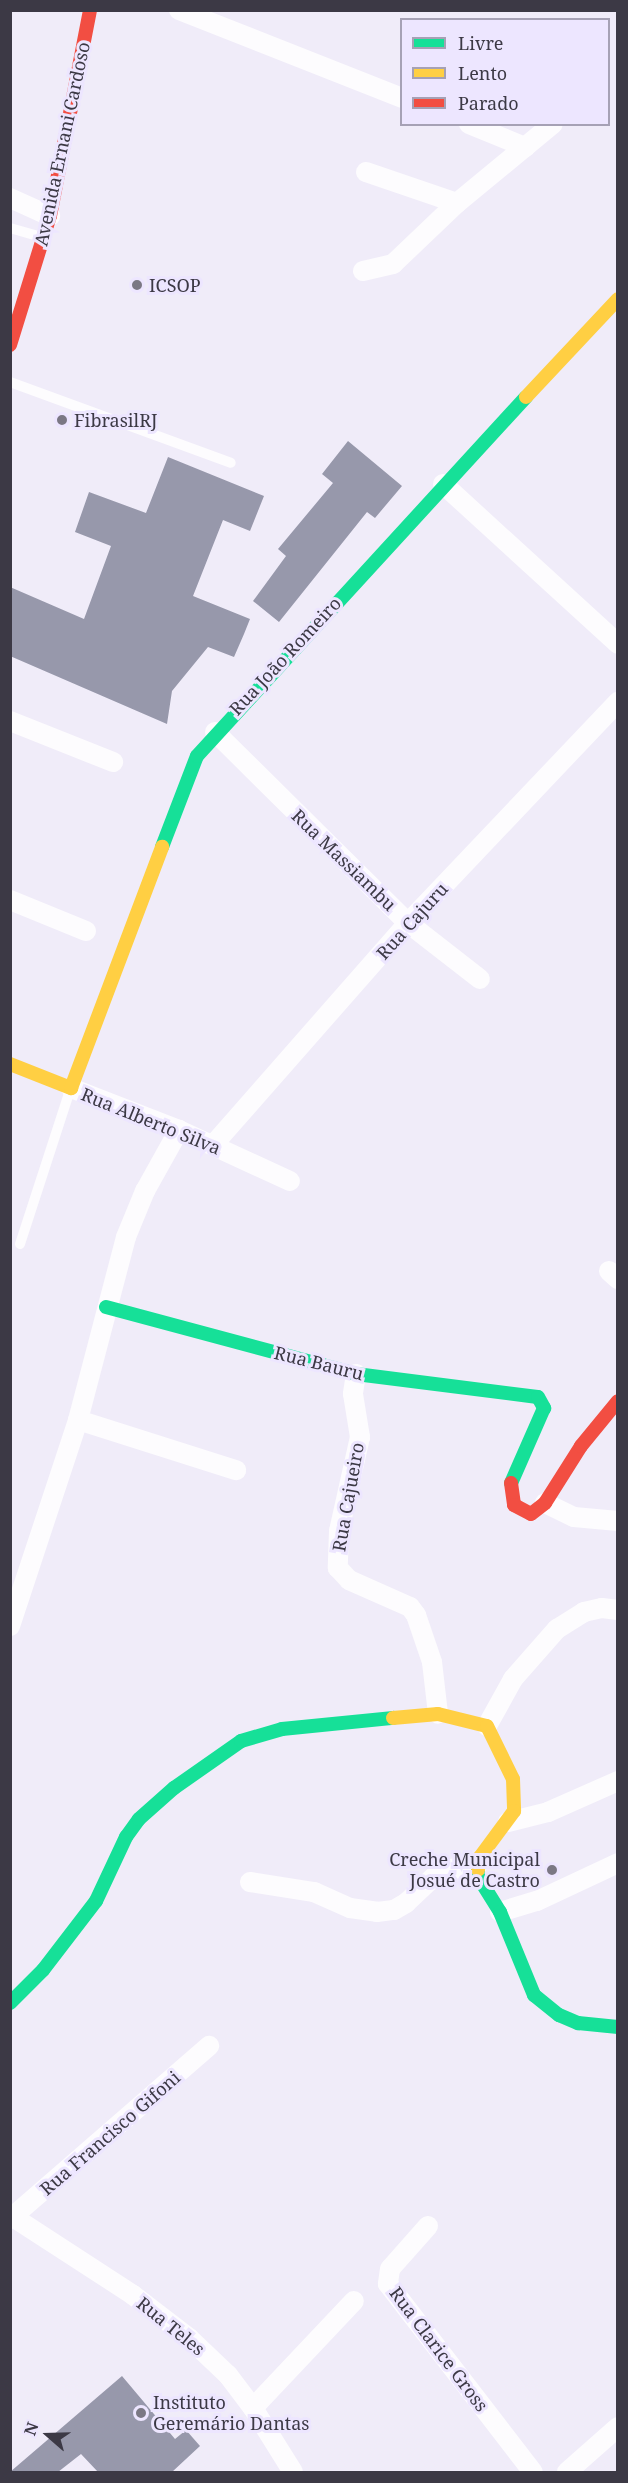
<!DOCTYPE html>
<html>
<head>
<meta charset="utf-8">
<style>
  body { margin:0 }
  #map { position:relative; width:628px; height:2483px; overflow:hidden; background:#f0ecf9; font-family:"Noto Serif",serif }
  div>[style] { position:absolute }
  .building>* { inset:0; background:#9798ab }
  .lane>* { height:10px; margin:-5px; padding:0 5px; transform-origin:5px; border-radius:5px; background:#fdfcfe }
  .street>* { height:20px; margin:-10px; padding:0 10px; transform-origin:10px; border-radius:10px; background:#fdfcfe }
  .fast>* { height:14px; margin:-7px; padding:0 7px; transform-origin:7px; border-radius:7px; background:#16e098 }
  .slow>* { height:14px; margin:-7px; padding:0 7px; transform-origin:7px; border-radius:7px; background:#ffcf43 }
  .jam>* { height:14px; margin:-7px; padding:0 7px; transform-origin:7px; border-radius:7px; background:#f24e42 }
  .dots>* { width:16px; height:16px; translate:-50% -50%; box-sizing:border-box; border:3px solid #ede6ff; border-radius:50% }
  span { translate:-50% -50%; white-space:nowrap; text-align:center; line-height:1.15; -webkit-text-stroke:6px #ede6ff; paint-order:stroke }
  .street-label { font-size:18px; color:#3c3945 }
  .poi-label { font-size:18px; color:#3c3945 }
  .left { translate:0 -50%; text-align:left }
  .right { translate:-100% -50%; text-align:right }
  .frame { position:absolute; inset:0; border:12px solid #3c3945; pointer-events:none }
  .legend { position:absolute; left:400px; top:18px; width:210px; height:108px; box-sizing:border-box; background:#ede6ff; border:2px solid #a6a1b5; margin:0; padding:8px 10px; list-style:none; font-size:18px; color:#3c3945 }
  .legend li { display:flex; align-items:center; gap:12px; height:30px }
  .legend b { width:30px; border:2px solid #a6a1b5 }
  .north { position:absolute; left:18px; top:2405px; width:60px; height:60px; -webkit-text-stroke:4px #ede6ff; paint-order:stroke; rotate:290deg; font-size:16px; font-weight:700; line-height:24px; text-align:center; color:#3c3945 }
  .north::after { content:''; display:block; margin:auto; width:21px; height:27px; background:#3c3945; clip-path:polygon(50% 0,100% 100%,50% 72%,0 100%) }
</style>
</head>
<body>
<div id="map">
  <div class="building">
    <div style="clip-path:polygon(348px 441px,402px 486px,375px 518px,367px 512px,279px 622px,253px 601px,286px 556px,278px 549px,333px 483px,322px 474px)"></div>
    <div style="clip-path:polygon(168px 457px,264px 496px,250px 531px,223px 520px,193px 596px,250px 619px,244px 634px,234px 657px,208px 647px,172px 691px,167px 724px,10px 656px,10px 587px,84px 619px,111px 546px,75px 532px,89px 492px,146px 513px)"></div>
    <div style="clip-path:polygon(122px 2376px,175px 2439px,186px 2430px,200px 2446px,172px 2472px,98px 2472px,81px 2454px,58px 2472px,10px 2472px)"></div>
  </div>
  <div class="lane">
    <div style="left:10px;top:228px;width:33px;rotate:16deg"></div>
    <div style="left:10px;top:382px;width:235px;rotate:20.1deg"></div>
    <div style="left:20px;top:1244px;width:162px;rotate:-72deg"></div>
  </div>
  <div class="street">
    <div style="left:179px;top:10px;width:240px;rotate:21.5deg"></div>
    <div style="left:469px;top:124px;width:61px;rotate:22.3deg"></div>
    <div style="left:366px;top:172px;width:96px;rotate:18.8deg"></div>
    <div style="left:10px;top:198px;width:44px;rotate:24.2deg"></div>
    <div style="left:363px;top:271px;width:31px;rotate:-13deg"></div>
    <div style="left:393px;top:264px;width:88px;rotate:-43.6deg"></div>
    <div style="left:457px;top:203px;width:124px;rotate:-39.5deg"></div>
    <div style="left:443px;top:484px;width:237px;rotate:42.4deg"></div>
    <div style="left:10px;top:721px;width:111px;rotate:21.7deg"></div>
    <div style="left:215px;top:732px;width:272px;rotate:44.7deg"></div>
    <div style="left:408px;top:923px;width:91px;rotate:37.9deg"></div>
    <div style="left:10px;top:900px;width:82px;rotate:22.2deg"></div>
    <div style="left:71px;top:1088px;width:116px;rotate:21.3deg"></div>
    <div style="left:179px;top:1130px;width:122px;rotate:24.7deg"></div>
    <div style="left:213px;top:1145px;width:295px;rotate:-48.7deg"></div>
    <div style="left:408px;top:923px;width:305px;rotate:-46.5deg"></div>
    <div style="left:609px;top:1271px;width:12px;rotate:42deg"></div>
    <div style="left:356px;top:1374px;width:20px;rotate:99deg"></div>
    <div style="left:353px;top:1394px;width:44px;rotate:80.8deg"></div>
    <div style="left:360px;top:1437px;width:96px;rotate:102.6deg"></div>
    <div style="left:339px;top:1531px;width:37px;rotate:92deg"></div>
    <div style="left:338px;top:1568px;width:16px;rotate:47deg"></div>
    <div style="left:349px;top:1580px;width:67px;rotate:23.9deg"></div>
    <div style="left:410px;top:1607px;width:10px;rotate:53deg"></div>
    <div style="left:416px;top:1615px;width:50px;rotate:71.2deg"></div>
    <div style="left:432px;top:1662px;width:52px;rotate:83.4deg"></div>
    <div style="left:78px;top:1420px;width:166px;rotate:17.6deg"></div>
    <div style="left:545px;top:1503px;width:32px;rotate:26deg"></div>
    <div style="left:574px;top:1517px;width:44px;rotate:5.2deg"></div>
    <div style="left:10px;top:1626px;width:217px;rotate:-71.7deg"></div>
    <div style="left:78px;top:1420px;width:189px;rotate:-75.3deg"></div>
    <div style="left:126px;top:1237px;width:50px;rotate:-67.6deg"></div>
    <div style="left:145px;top:1191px;width:70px;rotate:-60.9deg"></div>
    <div style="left:487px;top:1726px;width:54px;rotate:-61deg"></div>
    <div style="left:513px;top:1679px;width:67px;rotate:-48.7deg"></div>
    <div style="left:557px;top:1629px;width:32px;rotate:-32deg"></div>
    <div style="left:584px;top:1612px;width:18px;rotate:-13deg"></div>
    <div style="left:602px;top:1608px;width:16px;rotate:7deg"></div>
    <div style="left:508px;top:1822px;width:41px;rotate:-14deg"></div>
    <div style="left:548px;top:1812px;width:77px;rotate:-23.9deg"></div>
    <div style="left:250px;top:1882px;width:65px;rotate:8.9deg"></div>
    <div style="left:314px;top:1892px;width:39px;rotate:24deg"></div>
    <div style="left:350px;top:1908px;width:27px;rotate:8deg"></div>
    <div style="left:377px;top:1912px;width:17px;rotate:-7deg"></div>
    <div style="left:394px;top:1910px;width:14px;rotate:-30deg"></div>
    <div style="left:406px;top:1903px;width:48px;rotate:-43.3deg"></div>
    <div style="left:441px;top:1870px;width:36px;rotate:-6deg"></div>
    <div style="left:500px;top:1912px;width:39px;rotate:-17deg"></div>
    <div style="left:537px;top:1901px;width:89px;rotate:-25.1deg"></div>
    <div style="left:10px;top:2215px;width:147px;rotate:33deg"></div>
    <div style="left:133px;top:2295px;width:71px;rotate:37.5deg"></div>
    <div style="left:189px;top:2338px;width:54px;rotate:43.5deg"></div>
    <div style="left:228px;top:2375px;width:41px;rotate:52.9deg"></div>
    <div style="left:253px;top:2408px;width:75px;rotate:58deg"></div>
    <div style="left:10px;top:2219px;width:264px;rotate:-41deg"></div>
    <div style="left:428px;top:2226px;width:57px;rotate:131.5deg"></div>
    <div style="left:390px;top:2269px;width:15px;rotate:98deg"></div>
    <div style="left:388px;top:2284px;width:237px;rotate:52.4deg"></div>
    <div style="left:253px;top:2408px;width:147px;rotate:-46.7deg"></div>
    <div style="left:567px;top:2472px;width:68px;rotate:-41.4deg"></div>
  </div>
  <div class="fast">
    <div style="left:162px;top:847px;width:97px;rotate:-69deg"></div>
    <div style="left:197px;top:756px;width:487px;rotate:-47.5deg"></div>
    <div style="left:106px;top:1307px;width:259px;rotate:15deg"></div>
    <div style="left:356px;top:1374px;width:183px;rotate:7.2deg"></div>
    <div style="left:538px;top:1397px;width:13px;rotate:61deg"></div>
    <div style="left:544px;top:1408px;width:82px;rotate:113.7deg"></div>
    <div style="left:478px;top:1870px;width:5px;rotate:101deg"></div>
    <div style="left:477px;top:1875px;width:44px;rotate:58.1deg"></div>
    <div style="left:500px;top:1912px;width:90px;rotate:67.7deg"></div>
    <div style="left:534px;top:1995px;width:32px;rotate:39deg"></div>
    <div style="left:559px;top:2015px;width:21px;rotate:23deg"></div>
    <div style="left:578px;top:2023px;width:40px;rotate:5.7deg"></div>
    <div style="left:10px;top:2003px;width:47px;rotate:-45deg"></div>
    <div style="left:43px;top:1970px;width:87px;rotate:-52.5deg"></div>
    <div style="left:96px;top:1901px;width:71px;rotate:-64.9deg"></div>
    <div style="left:126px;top:1837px;width:22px;rotate:-54deg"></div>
    <div style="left:139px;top:1819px;width:47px;rotate:-41.5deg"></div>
    <div style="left:174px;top:1788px;width:82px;rotate:-35deg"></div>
    <div style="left:241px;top:1741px;width:43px;rotate:-16.3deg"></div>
    <div style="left:282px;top:1729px;width:112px;rotate:-5.7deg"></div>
  </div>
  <div class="slow">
    <div style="left:526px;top:397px;width:134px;rotate:-46.8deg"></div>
    <div style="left:10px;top:1064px;width:66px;rotate:21.5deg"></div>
    <div style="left:71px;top:1088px;width:258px;rotate:-69.3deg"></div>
    <div style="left:393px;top:1718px;width:45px;rotate:-5.1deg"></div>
    <div style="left:438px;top:1714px;width:50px;rotate:13.8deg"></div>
    <div style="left:487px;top:1726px;width:59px;rotate:63.9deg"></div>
    <div style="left:513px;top:1779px;width:32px;rotate:88deg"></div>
    <div style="left:514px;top:1811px;width:57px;rotate:126.5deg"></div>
    <div style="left:480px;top:1857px;width:13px;rotate:99deg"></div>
  </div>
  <div class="jam">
    <div style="left:10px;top:345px;width:135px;rotate:-72.8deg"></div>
    <div style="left:50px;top:216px;width:210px;rotate:-79deg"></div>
    <div style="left:511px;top:1483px;width:22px;rotate:82deg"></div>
    <div style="left:514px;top:1505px;width:19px;rotate:28deg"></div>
    <div style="left:531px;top:1514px;width:18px;rotate:-38deg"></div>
    <div style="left:545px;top:1503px;width:67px;rotate:-57.7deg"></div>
    <div style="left:581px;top:1446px;width:58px;rotate:-50.6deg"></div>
  </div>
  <div class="dots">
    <div style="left:137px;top:285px;background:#7b7884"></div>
    <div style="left:62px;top:420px;background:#7b7884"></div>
    <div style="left:552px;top:1870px;background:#7b7884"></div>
    <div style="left:141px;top:2413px;background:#7b7884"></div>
  </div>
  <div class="street-label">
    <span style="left:62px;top:144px;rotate:-78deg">Avenida Ernani Cardoso</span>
    <span style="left:285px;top:656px;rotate:-47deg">Rua João Romeiro</span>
    <span style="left:344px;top:860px;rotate:44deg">Rua Massiambu</span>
    <span style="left:412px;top:921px;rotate:-48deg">Rua Cajuru</span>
    <span style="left:151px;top:1121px;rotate:22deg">Rua Alberto Silva</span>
    <span style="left:319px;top:1363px;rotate:14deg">Rua Bauru</span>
    <span style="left:348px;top:1497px;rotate:-80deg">Rua Cajueiro</span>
    <span style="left:110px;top:2133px;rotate:-41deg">Rua Francisco Gifoni</span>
    <span style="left:171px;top:2326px;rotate:39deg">Rua Teles</span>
    <span style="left:439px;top:2349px;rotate:53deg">Rua Clarice Gross</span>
  </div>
  <div class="poi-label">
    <span class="left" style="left:149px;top:285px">ICSOP</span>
    <span class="left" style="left:74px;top:420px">FibrasilRJ</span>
    <span class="right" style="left:540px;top:1870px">Creche Municipal<br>Josué de Castro</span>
    <span class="left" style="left:153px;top:2413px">Instituto<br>Geremário Dantas</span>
  </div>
  <div class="frame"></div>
  <ul class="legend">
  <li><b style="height:8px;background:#16e098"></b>Livre</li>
  <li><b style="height:8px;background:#ffcf43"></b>Lento</li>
  <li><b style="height:8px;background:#f24e42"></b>Parado</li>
  </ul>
  <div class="north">N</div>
</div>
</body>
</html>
